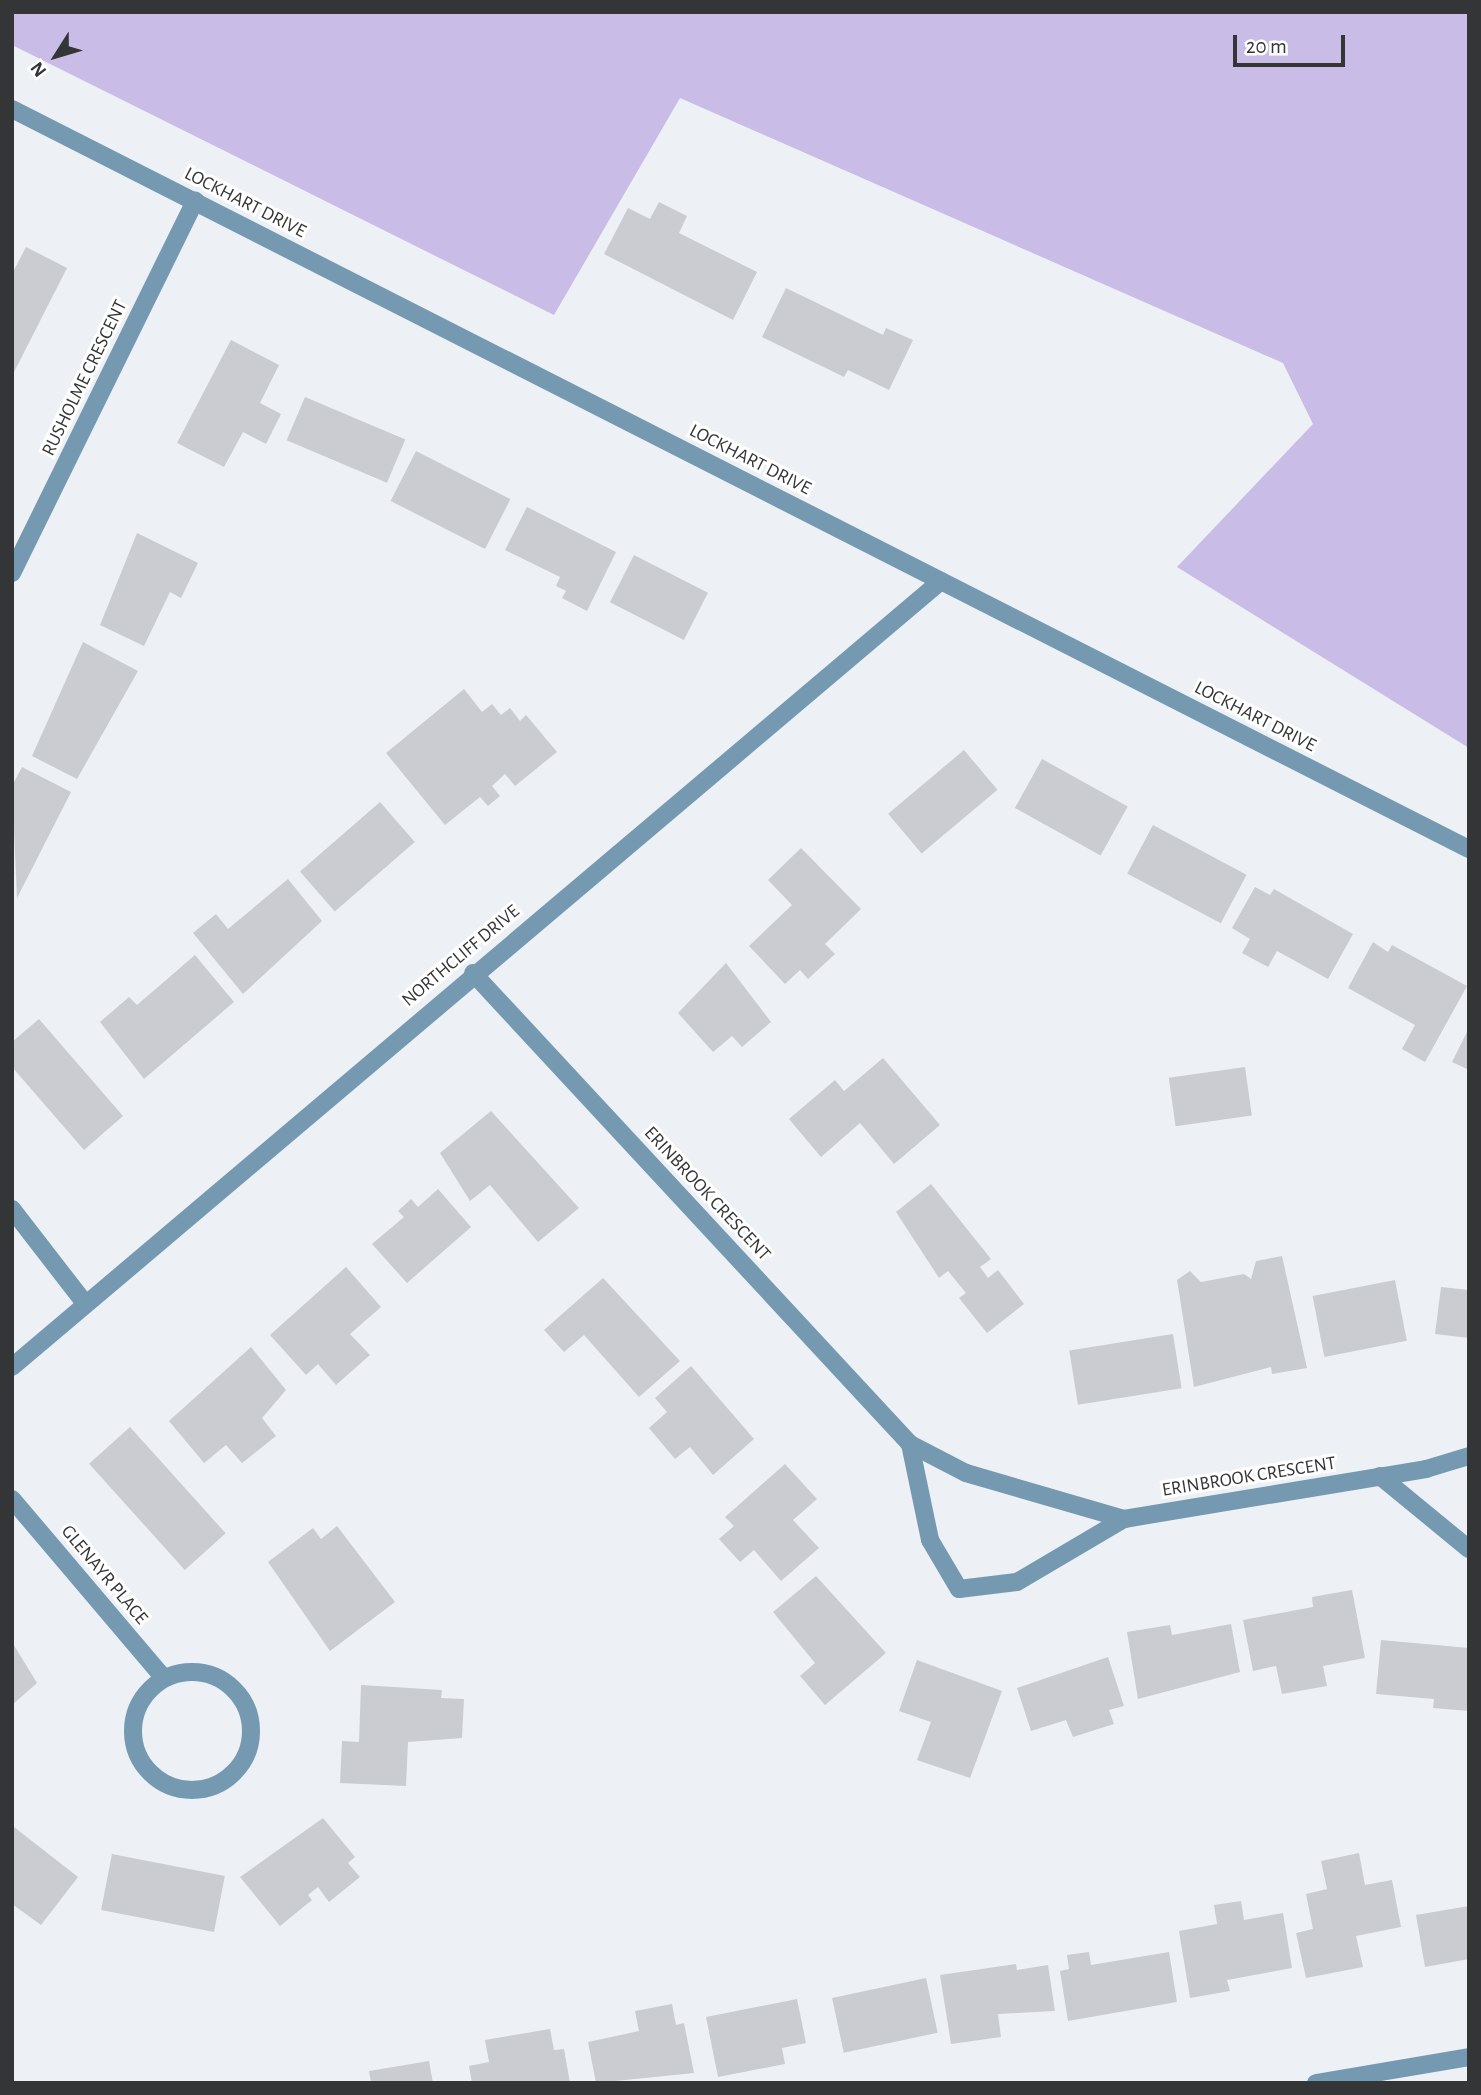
<!DOCTYPE html>
<html>
<head>
<meta charset="utf-8">
<style>
  body { margin:0 }
  #map { position:relative; width:1481px; height:2095px; overflow:hidden; background:#edf0f5; font-family:"Alegreya Sans",sans-serif }
  div>[style] { position:absolute }
  .green>* { inset:0; background:#c9bce6 }
  .building>* { inset:0; background:#cbccd2; transform-origin:0 0 }
  .minor>* { height:18px; margin:-9px; padding:0 9px; transform-origin:9px; border-radius:9px; background:#7499b1 }
  .minor>.ring { margin:-9px; padding:0; box-sizing:content-box; background:none; border:18px solid #7499b1; border-radius:50% }
  span { translate:-50% -50%; white-space:nowrap; text-align:center; line-height:1.15; -webkit-text-stroke:6px #fff; paint-order:stroke }
  .street-label { font-size:19px; color:#343537 }
  .frame { position:absolute; inset:0; border:14px solid #343537; pointer-events:none }
  .north { position:absolute; left:21px; top:21px; width:70px; height:70px; -webkit-text-stroke:5px #fff; paint-order:stroke; rotate:233deg; font-size:19px; font-weight:700; line-height:28px; text-align:center; color:#343537 }
  .north::after { content:''; display:block; margin:auto; width:24px; height:32px; background:#343537; clip-path:polygon(50% 0,100% 100%,50% 72%,0 100%) }
  .scale { position:absolute; left:1233px; top:35px; width:112px; height:32px; box-sizing:border-box; border:4px solid #343537; border-top:0; padding-left:9px; font-size:21px; line-height:24px; white-space:nowrap; color:#343537; -webkit-text-stroke:5px #fff; paint-order:stroke }
</style>
</head>
<body>
<div id="map">
  <div class="green">
    <div style="clip-path:polygon(12px 12px,1469px 12px,1469px 748px,1177px 567px,1313px 424px,1283px 363px,680px 98px,554px 315px,12px 45px)"></div>
  </div>
  <div class="building">
    <div style="clip-path:polygon(659px 202px,687px 216px,679px 233px,757px 272px,733px 320px,604px 254px,628px 208px,650px 219px)"></div>
    <div style="clip-path:polygon(26px 247px,67px 268px,12px 376px,12px 274px)"></div>
    <div style="clip-path:polygon(786px 288px,883px 335px,886px 328px,913px 340px,889px 390px,848px 370px,844px 377px,762px 337px)"></div>
    <div style="clip-path:polygon(231px 340px,279px 365px,260px 403px,281px 414px,266px 444px,243px 432px,224px 467px,177px 443px)"></div>
    <div style="left:305px;top:397px;width:109px;height:47px;rotate:23deg"></div>
    <div style="left:416px;top:451px;width:106px;height:56px;rotate:27deg"></div>
    <div style="clip-path:polygon(527px 507px,616px 552px,587px 611px,562px 598px,566px 591px,556px 586px,560px 577px,505px 550px)"></div>
    <div style="clip-path:polygon(137px 533px,198px 563px,181px 598px,170px 592px,144px 646px,100px 625px)"></div>
    <div style="left:634px;top:555px;width:83px;height:53px;rotate:27deg"></div>
    <div style="clip-path:polygon(83px 642px,138px 671px,77px 779px,32px 756px)"></div>
    <div style="clip-path:polygon(464px 689px,482px 712px,492px 704px,501px 715px,510px 708px,520px 721px,526px 715px,557px 752px,515px 786px,505px 774px,492px 786px,500px 796px,488px 806px,480px 797px,445px 825px,386px 753px)"></div>
    <div style="left:964px;top:750px;width:52px;height:99px;rotate:50deg"></div>
    <div style="left:1042px;top:759px;width:98px;height:56px;rotate:29deg"></div>
    <div style="clip-path:polygon(22px 767px,71px 792px,17px 898px,12px 786px)"></div>
    <div style="left:380px;top:802px;width:53px;height:106px;rotate:49deg"></div>
    <div style="left:1153px;top:825px;width:106px;height:55px;rotate:28deg"></div>
    <div style="clip-path:polygon(801px 848px,861px 909px,825px 944px,835px 954px,808px 979px,800px 970px,785px 984px,749px 946px,792px 905px,768px 880px)"></div>
    <div style="clip-path:polygon(288px 879px,322px 921px,243px 994px,193px 933px,216px 914px,228px 929px)"></div>
    <div style="clip-path:polygon(1255px 887px,1270px 895px,1274px 889px,1353px 934px,1328px 979px,1277px 951px,1268px 967px,1242px 953px,1250px 939px,1232px 928px)"></div>
    <div style="clip-path:polygon(1373px 942px,1388px 952px,1392px 945px,1467px 986px,1425px 1062px,1402px 1049px,1415px 1025px,1348px 988px)"></div>
    <div style="clip-path:polygon(195px 955px,234px 1002px,144px 1079px,100px 1022px,129px 997px,137px 1005px)"></div>
    <div style="clip-path:polygon(726px 963px,771px 1022px,742px 1047px,732px 1036px,713px 1052px,678px 1013px)"></div>
    <div style="clip-path:polygon(39px 1019px,123px 1116px,84px 1150px,12px 1067px,12px 1042px)"></div>
    <div style="clip-path:polygon(1469px 1028px,1469px 1070px,1452px 1062px)"></div>
    <div style="clip-path:polygon(883px 1058px,940px 1125px,894px 1164px,860px 1123px,821px 1157px,789px 1119px,835px 1080px,844px 1091px)"></div>
    <div style="left:1245px;top:1067px;width:49px;height:77px;rotate:82deg"></div>
    <div style="clip-path:polygon(491px 1111px,579px 1208px,538px 1242px,490px 1185px,470px 1201px,440px 1153px)"></div>
    <div style="clip-path:polygon(931px 1184px,991px 1259px,980px 1267px,988px 1278px,998px 1270px,1024px 1304px,987px 1333px,959px 1298px,966px 1293px,948px 1271px,939px 1278px,896px 1212px)"></div>
    <div style="clip-path:polygon(438px 1189px,471px 1227px,407px 1283px,372px 1244px,404px 1217px,398px 1211px,411px 1199px,418px 1207px)"></div>
    <div style="clip-path:polygon(1282px 1256px,1307px 1368px,1272px 1374px,1271px 1367px,1194px 1387px,1177px 1280px,1190px 1271px,1201px 1282px,1244px 1274px,1251px 1279px,1256px 1261px)"></div>
    <div style="clip-path:polygon(346px 1267px,381px 1307px,350px 1334px,370px 1355px,336px 1385px,318px 1364px,306px 1375px,270px 1335px)"></div>
    <div style="clip-path:polygon(603px 1278px,680px 1361px,639px 1397px,584px 1335px,564px 1352px,544px 1330px)"></div>
    <div style="left:1395px;top:1280px;width:62px;height:84px;rotate:79deg"></div>
    <div style="clip-path:polygon(1441px 1287px,1469px 1290px,1469px 1338px,1435px 1334px)"></div>
    <div style="left:1173px;top:1334px;width:55px;height:105px;rotate:81deg"></div>
    <div style="clip-path:polygon(251px 1347px,286px 1390px,262px 1418px,276px 1436px,242px 1463px,226px 1445px,204px 1463px,169px 1421px)"></div>
    <div style="clip-path:polygon(691px 1366px,754px 1439px,713px 1475px,690px 1447px,675px 1459px,649px 1428px,667px 1412px,655px 1398px)"></div>
    <div style="left:130px;top:1427px;width:143px;height:55px;rotate:48deg"></div>
    <div style="clip-path:polygon(785px 1464px,817px 1499px,793px 1520px,819px 1548px,781px 1581px,754px 1550px,740px 1562px,719px 1539px,734px 1526px,725px 1517px)"></div>
    <div style="clip-path:polygon(337px 1526px,395px 1602px,330px 1651px,268px 1562px,313px 1528px,321px 1539px)"></div>
    <div style="clip-path:polygon(816px 1576px,886px 1653px,825px 1705px,800px 1676px,815px 1663px,773px 1612px)"></div>
    <div style="clip-path:polygon(1352px 1590px,1365px 1658px,1323px 1666px,1327px 1686px,1282px 1694px,1276px 1666px,1253px 1671px,1243px 1620px,1313px 1607px,1312px 1597px)"></div>
    <div style="clip-path:polygon(1231px 1624px,1240px 1672px,1138px 1699px,1127px 1632px,1170px 1625px,1172px 1635px)"></div>
    <div style="clip-path:polygon(1381px 1640px,1469px 1648px,1469px 1711px,1433px 1708px,1434px 1699px,1376px 1694px)"></div>
    <div style="clip-path:polygon(12px 1642px,37px 1683px,12px 1705px)"></div>
    <div style="clip-path:polygon(1108px 1657px,1124px 1706px,1109px 1710px,1114px 1724px,1073px 1737px,1066px 1720px,1031px 1731px,1017px 1688px)"></div>
    <div style="clip-path:polygon(917px 1660px,1002px 1691px,970px 1778px,917px 1760px,931px 1722px,899px 1711px)"></div>
    <div style="clip-path:polygon(361px 1685px,442px 1690px,441px 1698px,464px 1699px,462px 1738px,408px 1742px,406px 1786px,340px 1783px,342px 1741px,359px 1742px)"></div>
    <div style="clip-path:polygon(323px 1818px,355px 1857px,348px 1863px,360px 1877px,329px 1902px,318px 1887px,308px 1895px,312px 1900px,280px 1926px,240px 1877px)"></div>
    <div style="clip-path:polygon(14px 1827px,78px 1877px,41px 1925px,12px 1904px)"></div>
    <div style="clip-path:polygon(1359px 1853px,1365px 1885px,1392px 1880px,1401px 1927px,1356px 1936px,1363px 1967px,1306px 1978px,1296px 1933px,1313px 1929px,1306px 1894px,1327px 1889px,1321px 1861px)"></div>
    <div style="left:112px;top:1854px;width:115px;height:57px;rotate:11deg"></div>
    <div style="clip-path:polygon(1241px 1901px,1244px 1920px,1283px 1913px,1292px 1968px,1227px 1980px,1230px 1991px,1190px 1998px,1179px 1931px,1217px 1924px,1214px 1905px)"></div>
    <div style="clip-path:polygon(1469px 1906px,1469px 1959px,1425px 1967px,1416px 1915px)"></div>
    <div style="clip-path:polygon(1089px 1952px,1091px 1965px,1169px 1952px,1177px 2002px,1068px 2021px,1060px 1971px,1069px 1969px,1067px 1955px)"></div>
    <div style="clip-path:polygon(1016px 1964px,1017px 1970px,1048px 1965px,1055px 2011px,998px 2014px,1001px 2037px,951px 2044px,940px 1975px)"></div>
    <div style="left:926px;top:1978px;width:56px;height:96px;rotate:78deg"></div>
    <div style="clip-path:polygon(797px 1999px,806px 2043px,782px 2048px,785px 2064px,718px 2077px,706px 2017px)"></div>
    <div style="clip-path:polygon(672px 2004px,676px 2025px,684px 2023px,694px 2073px,596px 2083px,588px 2042px,639px 2031px,635px 2011px)"></div>
    <div style="clip-path:polygon(550px 2029px,554px 2050px,564px 2049px,570px 2083px,472px 2083px,469px 2066px,489px 2062px,485px 2040px)"></div>
    <div style="clip-path:polygon(429px 2061px,433px 2083px,371px 2083px,369px 2071px)"></div>
  </div>
  <div class="minor">
    <div style="left:12px;top:109px;width:1634px;rotate:26.93deg"></div>
    <div style="left:12px;top:573px;width:415px;rotate:-63.8deg"></div>
    <div style="left:473px;top:973px;width:643px;rotate:47.14deg"></div>
    <div style="left:910px;top:1444px;width:63px;rotate:27.4deg"></div>
    <div style="left:966px;top:1473px;width:165px;rotate:16.2deg"></div>
    <div style="left:12px;top:1209px;width:118px;rotate:52.3deg"></div>
    <div style="left:12px;top:1367px;width:1217px;rotate:-40.23deg"></div>
    <div style="left:910px;top:1444px;width:98px;rotate:78.2deg"></div>
    <div style="left:930px;top:1540px;width:57px;rotate:59.4deg"></div>
    <div style="left:959px;top:1589px;width:58px;rotate:-6.9deg"></div>
    <div style="left:1017px;top:1582px;width:124px;rotate:-30.5deg"></div>
    <div style="left:1124px;top:1519px;width:306px;rotate:-9.4deg"></div>
    <div style="left:1426px;top:1469px;width:45px;rotate:-16.8deg"></div>
    <div style="left:1380px;top:1476px;width:115px;rotate:39.4deg"></div>
    <div style="left:12px;top:1499px;width:235px;rotate:49.7deg"></div>
    <div class="ring" style="left:133px;top:1672px;width:100px;height:100px"></div>
    <div style="left:1316px;top:2083px;width:155px;rotate:-9.6deg"></div>
  </div>
  <div class="street-label">
    <span style="left:245px;top:203px;rotate:27deg">LOCKHART DRIVE</span>
    <span style="left:85px;top:378px;rotate:-64deg">RUSHOLME CRESCENT</span>
    <span style="left:750px;top:460px;rotate:27deg">LOCKHART DRIVE</span>
    <span style="left:1255px;top:717px;rotate:27deg">LOCKHART DRIVE</span>
    <span style="left:461px;top:956px;rotate:-40deg">NORTHCLIFF DRIVE</span>
    <span style="left:707px;top:1194px;rotate:47deg">ERINBROOK CRESCENT</span>
    <span style="left:1249px;top:1477px;rotate:-9deg">ERINBROOK CRESCENT</span>
    <span style="left:104px;top:1575px;rotate:50deg">GLENAYR PLACE</span>
  </div>
  <div class="frame"></div>
  <div class="north">N</div>
  <div class="scale">20 m</div>
</div>
</body>
</html>
